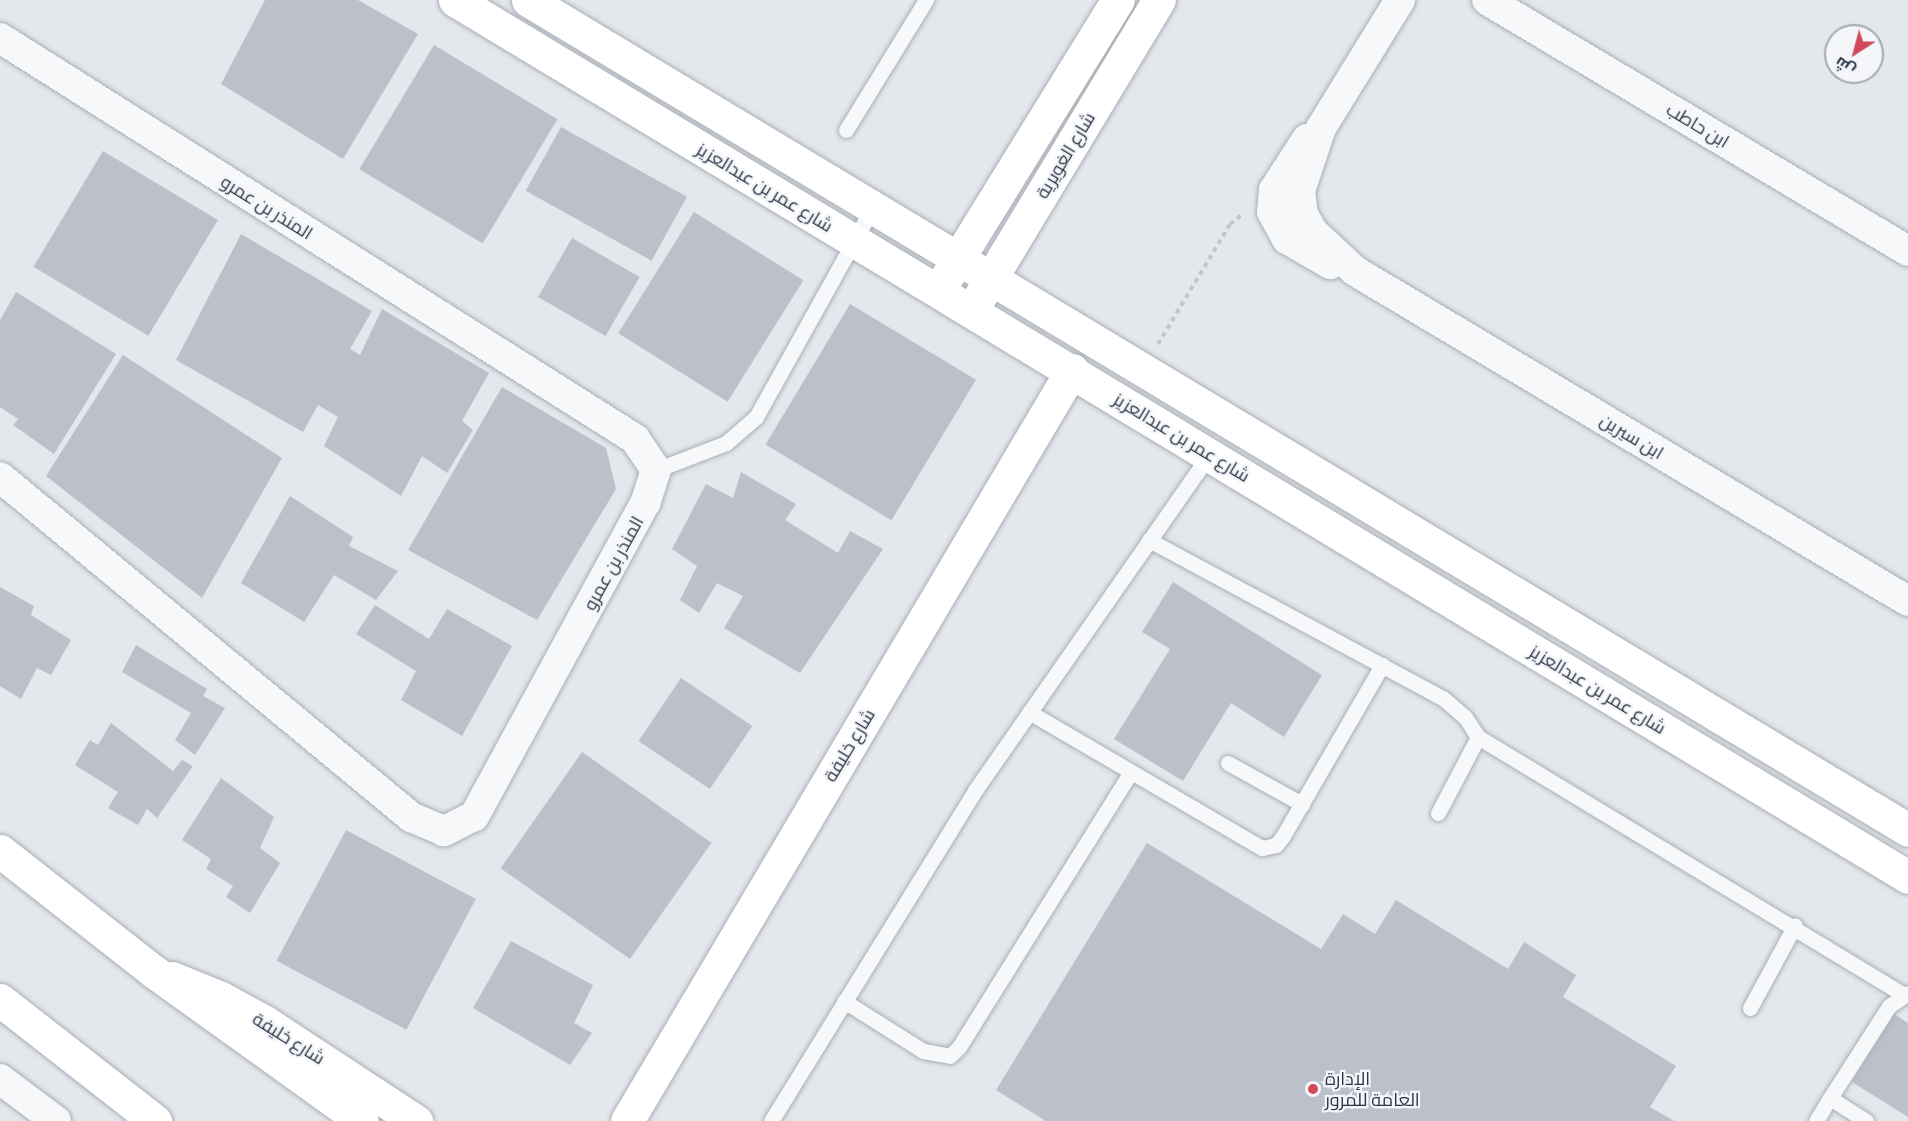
<!DOCTYPE html>
<html>
<head>
<meta charset="utf-8">
<style>
  body { margin:0 }
  #map { position:relative; width:1908px; height:1121px; overflow:hidden; background:#e4e7ec; font-family:Barlow,Cairo,sans-serif }
  div>[style] { position:absolute }
  .building>* { inset:0; background:#bbc0ca; transform-origin:0 0 }
  .path>* { height:4px; margin-top:-2px; transform-origin:0; background:repeating-linear-gradient(90deg,#c2c5cb 0 4.5px,transparent 0 9px) }
  .roads { filter:drop-shadow(0 0 2px #a9aeb7) drop-shadow(0 0 2px #a9aeb7) }
  .lane>* { height:15px; margin:-7.5px; padding:0 7.5px; transform-origin:7.5px; border-radius:7.5px; background:#f7f8fa }
  .street>* { height:30px; margin:-15px; padding:0 15px; transform-origin:15px; border-radius:15px; background:#f7f8fa }
  .secondary>* { height:33px; margin:-16.5px; padding:0 16.5px; transform-origin:16.5px; border-radius:16.5px; background:#fff }
  .primary>* { height:33px; margin:-16.5px; padding:0 16.5px; transform-origin:16.5px; border-radius:16.5px; background:#fff }
  .dots>* { width:16px; height:16px; translate:-50% -50%; box-sizing:border-box; border:3px solid #f4f6f9; border-radius:50% }
  span { translate:-50% -50%; white-space:nowrap; text-align:center; line-height:1.15; -webkit-text-stroke:4.5px #f4f6f9; paint-order:stroke }
  .street-label { font-size:18px; color:#2b3445 }
  .poi-label { font-size:18px; color:#2b3445 }
  .left { translate:0 -50%; text-align:left }
  .north { position:absolute; left:1824px; top:24px; width:60px; height:60px; box-sizing:border-box; background:#f4f6f9; border:2px solid #a4a8b1; border-radius:50%; rotate:216deg; font-size:16px; font-weight:700; line-height:24px; text-align:center; color:#2b3445 }
  .north::after { content:''; display:block; margin:auto; width:21px; height:27px; background:#d1495b; clip-path:polygon(50% 0,100% 100%,50% 72%,0 100%) }
</style>
</head>
<body>
<div id="map">
  <div class="building">
    <div style="clip-path:polygon(265px 0,358px 0,418px 34px,343px 159px,221px 84px)"></div>
    <div style="left:434px;top:45px;width:144px;height:145px;rotate:31deg"></div>
    <div style="left:561px;top:127px;width:144px;height:73px;rotate:29deg"></div>
    <div style="left:103px;top:151px;width:134px;height:135px;rotate:31deg"></div>
    <div style="left:694px;top:212px;width:129px;height:143px;rotate:32deg"></div>
    <div style="clip-path:polygon(241px 234px,372px 311px,350px 349px,360px 355px,382px 309px,489px 373px,462px 421px,473px 430px,447px 473px,422px 456px,401px 496px,324px 446px,338px 417px,318px 405px,303px 432px,176px 360px)"></div>
    <div style="left:572px;top:238px;width:78px;height:68px;rotate:30deg"></div>
    <div style="clip-path:polygon(16px 292px,116px 354px,54px 454px,13px 425px,18px 419px,0 407px,0 320px)"></div>
    <div style="left:850px;top:304px;width:147px;height:164px;rotate:31deg"></div>
    <div style="clip-path:polygon(123px 355px,282px 458px,202px 598px,46px 476px)"></div>
    <div style="clip-path:polygon(502px 387px,606px 448px,616px 489px,537px 620px,408px 550px)"></div>
    <div style="clip-path:polygon(741px 472px,796px 504px,785px 520px,838px 553px,850px 531px,883px 549px,800px 673px,724px 628px,743px 596px,717px 583px,699px 613px,680px 600px,697px 566px,672px 549px,706px 484px,733px 498px)"></div>
    <div style="clip-path:polygon(290px 496px,353px 537px,349px 546px,398px 571px,376px 600px,334px 575px,304px 622px,241px 583px)"></div>
    <div style="clip-path:polygon(1173px 582px,1322px 675px,1284px 737px,1231px 703px,1183px 781px,1114px 739px,1170px 649px,1142px 632px)"></div>
    <div style="clip-path:polygon(0 587px,34px 606px,31px 615px,71px 640px,51px 675px,37px 668px,21px 699px,0 686px)"></div>
    <div style="clip-path:polygon(375px 605px,429px 639px,447px 609px,512px 646px,462px 736px,401px 700px,416px 671px,356px 634px)"></div>
    <div style="clip-path:polygon(136px 645px,207px 689px,203px 696px,225px 708px,195px 755px,175px 740px,191px 713px,122px 672px)"></div>
    <div style="left:681px;top:678px;width:86px;height:76px;rotate:34deg"></div>
    <div style="clip-path:polygon(111px 723px,173px 771px,182px 760px,193px 766px,157px 818px,147px 809px,138px 825px,108px 808px,118px 792px,75px 765px,90px 740px,98px 745px)"></div>
    <div style="left:582px;top:752px;width:158px;height:142px;rotate:35deg"></div>
    <div style="clip-path:polygon(221px 778px,274px 817px,260px 848px,280px 863px,250px 913px,226px 897px,233px 886px,206px 869px,211px 859px,182px 840px)"></div>
    <div style="left:346px;top:830px;width:147px;height:148px;rotate:28deg"></div>
    <div style="clip-path:polygon(1147px 843px,1321px 949px,1343px 914px,1375px 934px,1396px 900px,1508px 969px,1524px 942px,1576px 975px,1563px 997px,1676px 1066px,1650px 1107px,1674px 1121px,1046px 1121px,996px 1090px)"></div>
    <div style="clip-path:polygon(511px 941px,593px 985px,574px 1023px,592px 1033px,570px 1065px,473px 1008px)"></div>
    <div style="clip-path:polygon(1894px 1014px,1908px 1023px,1908px 1117px,1852px 1082px)"></div>
  </div>
  <div class="path">
    <div style="left:1158px;top:344px;width:140px;rotate:-59deg"></div>
    <div style="left:1230px;top:224px;width:18px;rotate:-38deg"></div>
  </div>
  <div class="roads">
    <div class="lane">
      <div style="left:846px;top:130px;width:153px;rotate:-58.4deg"></div>
      <div style="left:656px;top:470px;width:75px;rotate:-21.1deg"></div>
      <div style="left:726px;top:443px;width:40px;rotate:-41deg"></div>
      <div style="left:756px;top:417px;width:238px;rotate:-60.9deg"></div>
      <div style="left:1149px;top:540px;width:335px;rotate:28.3deg"></div>
      <div style="left:1444px;top:699px;width:28px;rotate:41deg"></div>
      <div style="left:1465px;top:717px;width:24px;rotate:57deg"></div>
      <div style="left:1478px;top:737px;width:497px;rotate:31.2deg"></div>
      <div style="left:1029px;top:712px;width:270px;rotate:30.3deg"></div>
      <div style="left:1262px;top:848px;width:14px;rotate:-12deg"></div>
      <div style="left:1276px;top:845px;width:11px;rotate:-52deg"></div>
      <div style="left:1283px;top:836px;width:198px;rotate:-59.9deg"></div>
      <div style="left:1228px;top:763px;width:85px;rotate:29deg"></div>
      <div style="left:1438px;top:813px;width:86px;rotate:-62.2deg"></div>
      <div style="left:844px;top:1001px;width:93px;rotate:32.3deg"></div>
      <div style="left:923px;top:1051px;width:27px;rotate:10deg"></div>
      <div style="left:950px;top:1056px;width:13px;rotate:-45deg"></div>
      <div style="left:959px;top:1047px;width:324px;rotate:-58deg"></div>
      <div style="left:1750px;top:1008px;width:94px;rotate:-61.5deg"></div>
      <div style="left:1830px;top:1098px;width:109px;rotate:-57.3deg"></div>
      <div style="left:1889px;top:1006px;width:23px;rotate:-34deg"></div>
      <div style="left:771px;top:1121px;width:390px;rotate:-58.3deg"></div>
      <div style="left:976px;top:789px;width:409px;rotate:-55.1deg"></div>
      <div style="left:1816px;top:1121px;width:27px;rotate:-59deg"></div>
      <div style="left:1830px;top:1098px;width:43px;rotate:32.6deg"></div>
    </div>
    <div class="street">
      <div style="left:1400px;top:0;width:150px;rotate:121.7deg"></div>
      <div style="left:1321px;top:128px;width:66px;rotate:108.4deg"></div>
      <div style="left:1300px;top:191px;width:23px;rotate:83deg"></div>
      <div style="left:1303px;top:214px;width:21px;rotate:61deg"></div>
      <div style="left:1313px;top:232px;width:57px;rotate:42.9deg"></div>
      <div style="left:1355px;top:271px;width:644px;rotate:30.83deg"></div>
      <div style="left:1487px;top:0;width:490px;rotate:30.8deg"></div>
      <div style="left:0;top:38px;width:751px;rotate:32.27deg"></div>
      <div style="left:635px;top:439px;width:37px;rotate:56deg"></div>
      <div style="left:656px;top:470px;width:35px;rotate:108deg"></div>
      <div style="left:645px;top:503px;width:357px;rotate:118.6deg"></div>
      <div style="left:474px;top:816px;width:34px;rotate:153deg"></div>
      <div style="left:444px;top:831px;width:36px;rotate:-157deg"></div>
      <div style="left:411px;top:817px;width:533px;rotate:-140.4deg"></div>
      <div style="left:1307px;top:139px;width:61px;rotate:122.9deg"></div>
      <div style="left:1274px;top:190px;width:22px;rotate:95deg"></div>
      <div style="left:1272px;top:212px;width:31px;rotate:61deg"></div>
      <div style="left:1287px;top:239px;width:50px;rotate:30.2deg"></div>
      <div style="left:0;top:1079px;width:70px;rotate:36.9deg"></div>
    </div>
    <div class="secondary">
      <div style="left:455px;top:0;width:1697px;rotate:31.11deg"></div>
      <div style="left:528px;top:0;width:1610px;rotate:31.02deg"></div>
      <div style="left:946px;top:278px;width:327px;rotate:-58.3deg"></div>
      <div style="left:979px;top:298px;width:348px;rotate:-58.9deg"></div>
      <div style="left:172px;top:978px;width:53px;rotate:22.2deg"></div>
      <div style="left:221px;top:998px;width:50px;rotate:28.6deg"></div>
      <div style="left:265px;top:1022px;width:181px;rotate:33.3deg"></div>
      <div style="left:627px;top:1121px;width:873px;rotate:-59.35deg"></div>
    </div>
    <div class="primary">
      <div style="left:0;top:851px;width:194px;rotate:38.1deg"></div>
      <div style="left:153px;top:971px;width:257px;rotate:35.7deg"></div>
      <div style="left:0;top:1000px;width:197px;rotate:38deg"></div>
    </div>
  </div>
  <div class="dots">
    <div style="left:1313px;top:1089px;background:#d1495b"></div>
  </div>
  <div class="street-label">
    <span style="left:1698px;top:125px;rotate:31deg">ابن حاطب</span>
    <span style="left:1065px;top:155px;rotate:-59deg">شارع الغويرية</span>
    <span style="left:765px;top:187px;rotate:31deg">شارع عمر بن عبدالعزيز</span>
    <span style="left:267px;top:207px;rotate:32deg">المنذر بن عمرو</span>
    <span style="left:1632px;top:436px;rotate:31deg">ابن سيرين</span>
    <span style="left:1182px;top:437px;rotate:31deg">شارع عمر بن عبدالعزيز</span>
    <span style="left:613px;top:563px;rotate:-61deg">المنذر بن عمرو</span>
    <span style="left:1598px;top:689px;rotate:31deg">شارع عمر بن عبدالعزيز</span>
    <span style="left:849px;top:745px;rotate:-59deg">شارع خليفة</span>
    <span style="left:289px;top:1038px;rotate:32deg">شارع خليفة</span>
  </div>
  <div class="poi-label">
    <span class="left" style="left:1325px;top:1089px">الإدارة<br>العامة للمرور</span>
  </div>
  <div class="north">ش</div>
</div>
</body>
</html>
